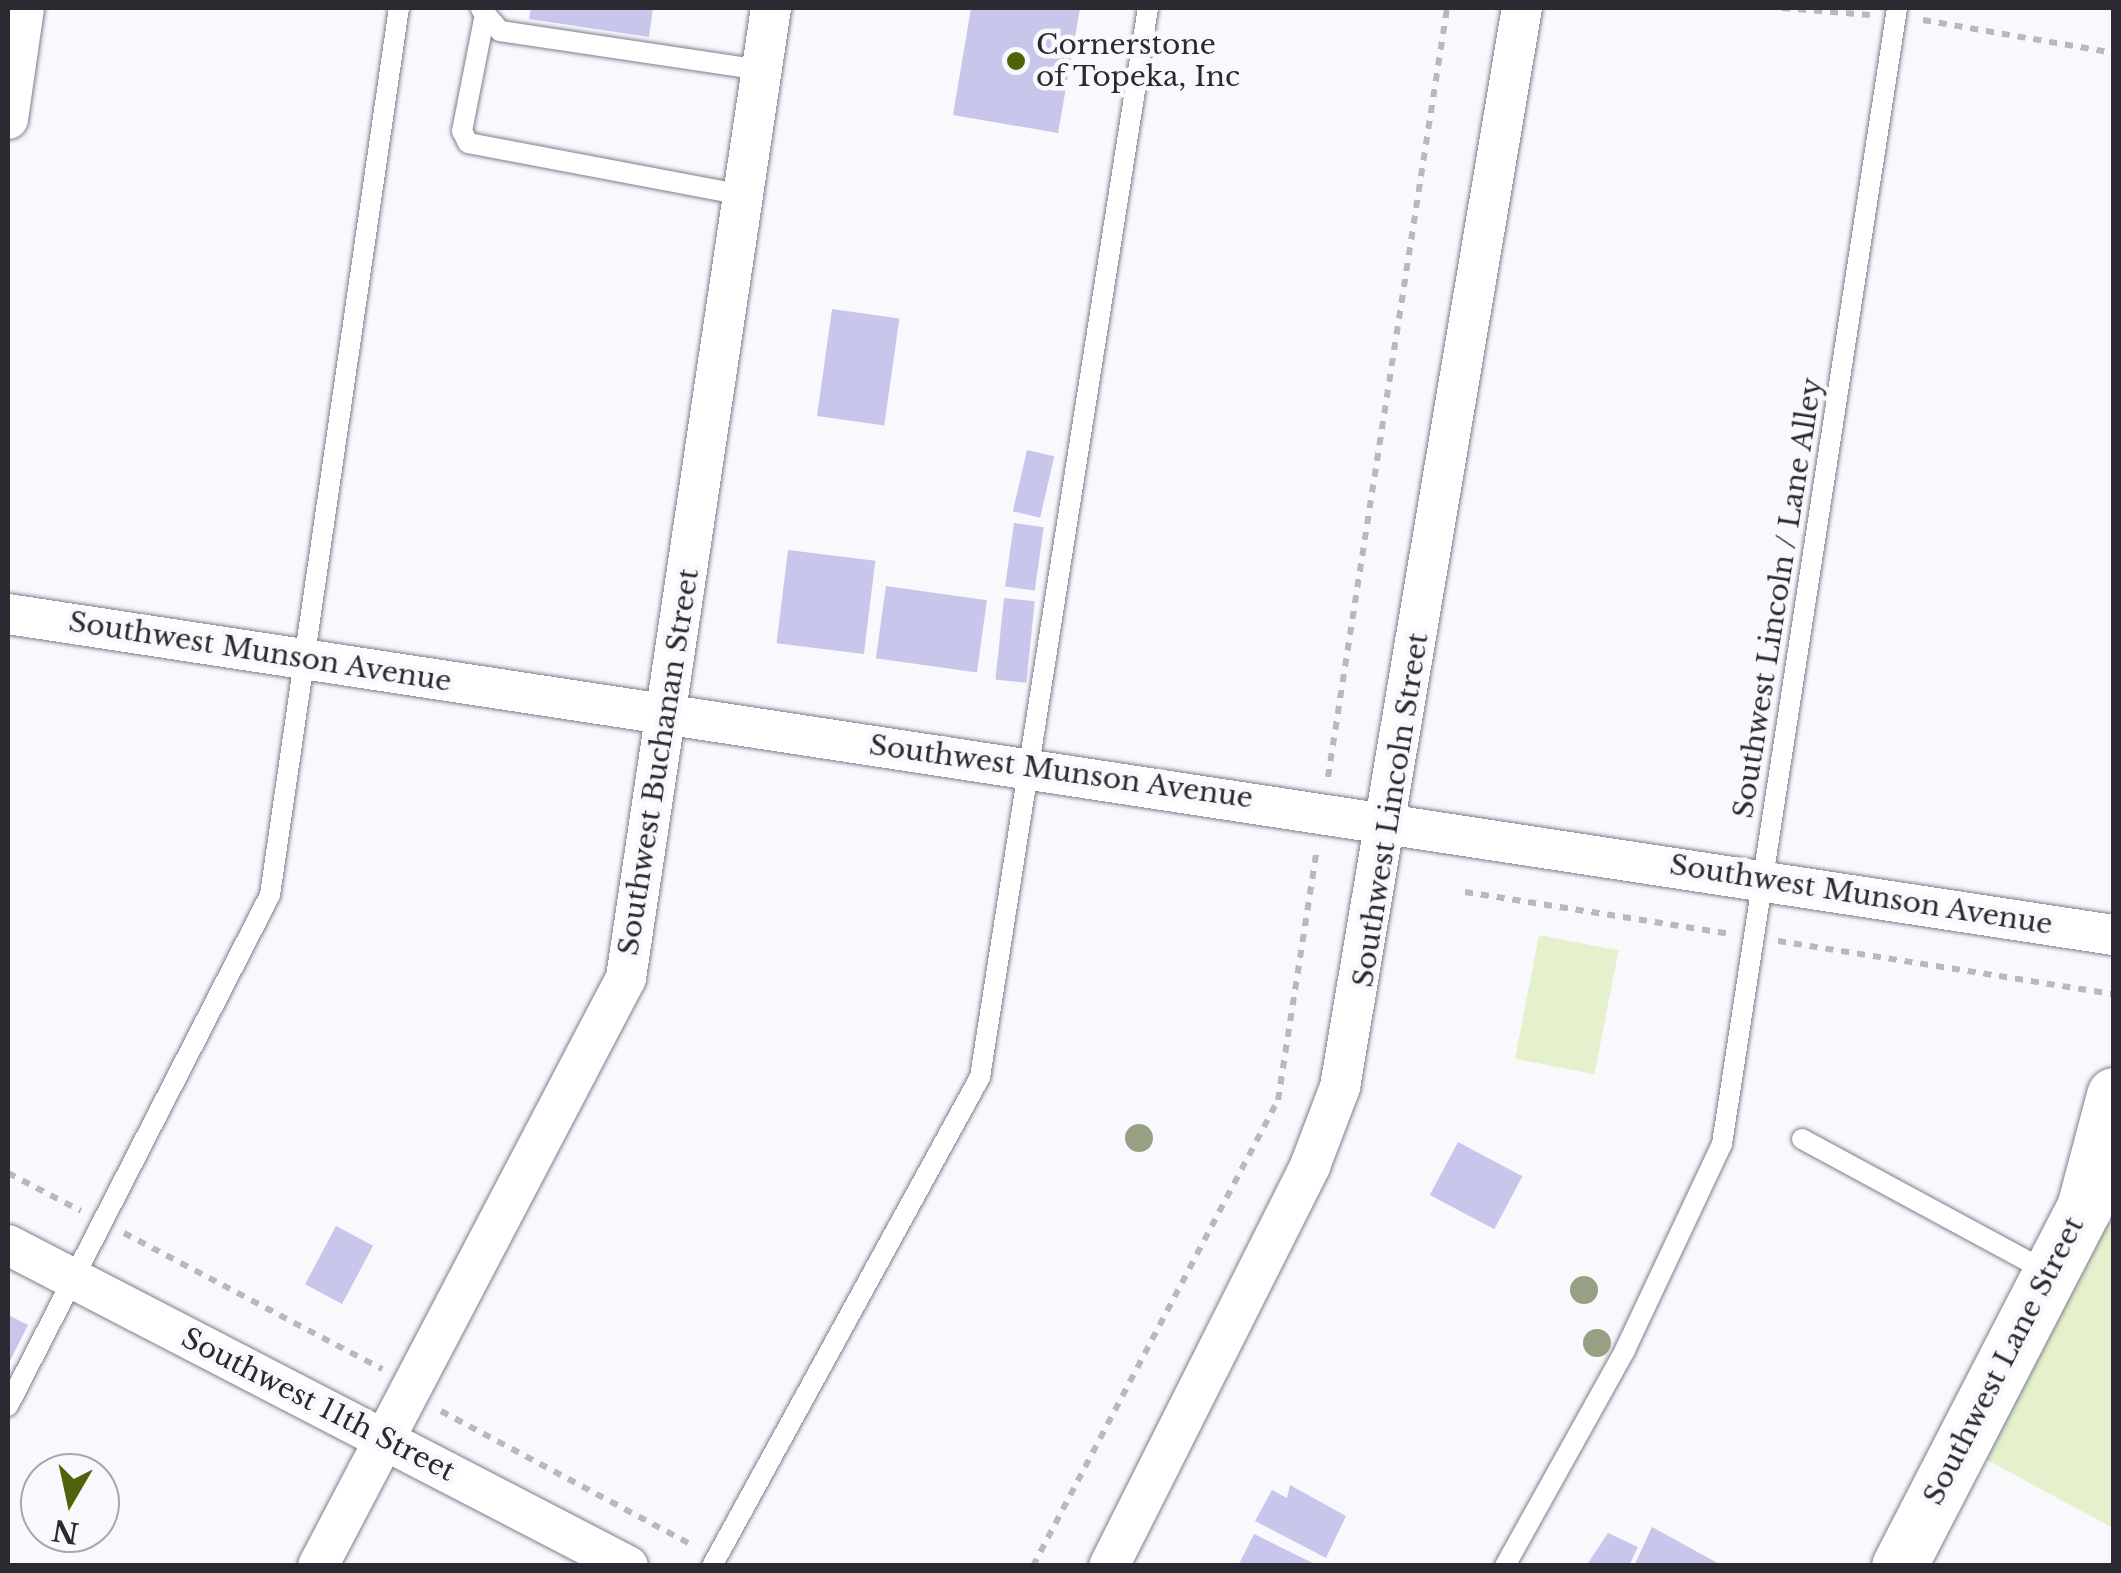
<!DOCTYPE html>
<html>
<head>
<meta charset="utf-8">
<style>
  body { margin:0 }
  #map { position:relative; width:2121px; height:1573px; overflow:hidden; background:#f9f9fd; font-family:"Libre Baskerville",serif }
  div>[style] { position:absolute }
  .green>* { inset:0; background:#e4f1cc; transform-origin:0 0 }
  .building>* { inset:0; background:#c8c6eb; transform-origin:0 0 }
  .path>* { height:6px; margin-top:-3px; transform-origin:0; background:repeating-linear-gradient(90deg,#b8b8bd 0 8px,transparent 0 16px) }
  .roads { filter:drop-shadow(0 0 2px #7e7e8f) drop-shadow(0 0 2px #7e7e8f) }
  .service>* { height:20px; margin:-10px; padding:0 10px; transform-origin:10px; border-radius:10px; background:#fff }
  .minor>* { height:40px; margin:-20px; padding:0 20px; transform-origin:20px; border-radius:20px; background:#fff }
  .secondary>* { height:55px; margin:-27.5px; padding:0 27.5px; transform-origin:27.5px; border-radius:27.5px; background:#fff }
  .trees>* { width:28px; height:28px; margin:-14px; border-radius:50%; background:#98a084 }
  .dots>* { width:28px; height:28px; translate:-50% -50%; box-sizing:border-box; border:5px solid #f9f9fd; border-radius:50% }
  span { translate:-50% -50%; white-space:nowrap; text-align:center; line-height:1.15; -webkit-text-stroke:9px #f9f9fd; paint-order:stroke }
  .poi-label { font-size:28px; color:#2b2a32 }
  .left { translate:0 -50%; text-align:left }
  .street-label { font-size:28px; color:#2b2a32 }
  .frame { position:absolute; inset:0; border:10px solid #2b2a32; pointer-events:none }
  .north { position:absolute; left:20px; top:1453px; width:100px; height:100px; box-sizing:border-box; background:#f9f9fd; border:2px solid #a7a6ac; border-radius:50%; rotate:189deg; font-size:28px; font-weight:700; line-height:40px; text-align:center; color:#2b2a32 }
  .north::after { content:''; display:block; margin:auto; width:35px; height:45px; background:#4f630d; clip-path:polygon(50% 0,100% 100%,50% 72%,0 100%) }
</style>
</head>
<body>
<div id="map">
  <div class="green">
    <div style="left:1539px;top:935px;width:81px;height:126px;rotate:11deg"></div>
    <div style="clip-path:polygon(2107px 1208px,2113px 1211px,2113px 1528px,1974px 1453px)"></div>
  </div>
  <div class="building">
    <div style="clip-path:polygon(531px 8px,653px 8px,649px 37px,529px 19px)"></div>
    <div style="clip-path:polygon(971px 8px,1080px 8px,1058px 133px,953px 115px)"></div>
    <div style="left:832px;top:309px;width:68px;height:108px;rotate:8deg"></div>
    <div style="left:1027px;top:450px;width:28px;height:63px;rotate:13deg"></div>
    <div style="left:1014px;top:523px;width:30px;height:64px;rotate:8deg"></div>
    <div style="left:788px;top:550px;width:88px;height:94px;rotate:7deg"></div>
    <div style="left:886px;top:586px;width:102px;height:73px;rotate:8deg"></div>
    <div style="left:1004px;top:598px;width:31px;height:82px;rotate:6deg"></div>
    <div style="left:1458px;top:1142px;width:73px;height:60px;rotate:28deg"></div>
    <div style="left:336px;top:1226px;width:42px;height:66px;rotate:28deg"></div>
    <div style="clip-path:polygon(8px 1315px,28px 1325px,8px 1365px)"></div>
    <div style="clip-path:polygon(1290px 1485px,1346px 1516px,1326px 1558px,1255px 1521px,1272px 1490px,1287px 1498px)"></div>
    <div style="clip-path:polygon(1652px 1527px,1723px 1566px,1634px 1566px)"></div>
    <div style="clip-path:polygon(1608px 1533px,1638px 1547px,1629px 1566px,1586px 1566px)"></div>
    <div style="clip-path:polygon(1254px 1534px,1319px 1566px,1238px 1566px)"></div>
  </div>
  <div class="path">
    <div style="left:1782px;top:8px;width:88px;rotate:4.5deg"></div>
    <div style="left:1923px;top:20px;width:194px;rotate:9.8deg"></div>
    <div style="left:1328px;top:777px;width:778px;rotate:-81.2deg"></div>
    <div style="left:1465px;top:892px;width:269px;rotate:9deg"></div>
    <div style="left:1778px;top:941px;width:340px;rotate:9deg"></div>
    <div style="left:8px;top:1173px;width:82px;rotate:27.5deg"></div>
    <div style="left:124px;top:1233px;width:292px;rotate:27.8deg"></div>
    <div style="left:441px;top:1411px;width:287px;rotate:28.1deg"></div>
    <div style="left:1033px;top:1566px;width:526px;rotate:-62.27deg"></div>
    <div style="left:1278px;top:1100px;width:254px;rotate:-81.2deg"></div>
  </div>
  <div class="roads">
    <div class="service">
      <div style="left:481px;top:9px;width:29px;rotate:49deg"></div>
      <div style="left:500px;top:31px;width:265px;rotate:8.5deg"></div>
      <div style="left:484px;top:19px;width:114px;rotate:101.1deg"></div>
      <div style="left:462px;top:131px;width:13px;rotate:63deg"></div>
      <div style="left:468px;top:143px;width:280px;rotate:10.7deg"></div>
      <div style="left:1802px;top:1139px;width:280px;rotate:28.4deg"></div>
      <div style="left:8px;top:1406px;width:574px;rotate:-62.85deg"></div>
      <div style="left:270px;top:895px;width:896px;rotate:-81.73deg"></div>
      <div style="left:712px;top:1566px;width:558px;rotate:-61.27deg"></div>
      <div style="left:980px;top:1077px;width:1082px;rotate:-81.07deg"></div>
      <div style="left:1505px;top:1566px;width:247px;rotate:-60.9deg"></div>
      <div style="left:1625px;top:1350px;width:228px;rotate:-64.8deg"></div>
      <div style="left:1722px;top:1144px;width:1149px;rotate:-81.24deg"></div>
    </div>
    <div class="minor">
      <div style="left:8px;top:119px;width:112px;rotate:-81.8deg"></div>
      <div style="left:8px;top:614px;width:2130px;rotate:8.67deg"></div>
      <div style="left:8px;top:1245px;width:698px;rotate:27.37deg"></div>
      <div style="left:318px;top:1566px;width:664px;rotate:-62.35deg"></div>
      <div style="left:626px;top:978px;width:981px;rotate:-81.5deg"></div>
      <div style="left:1109px;top:1566px;width:448px;rotate:-63.3deg"></div>
      <div style="left:1310px;top:1166px;width:85px;rotate:-69.2deg"></div>
      <div style="left:1340px;top:1087px;width:1094px;rotate:-80.43deg"></div>
    </div>
    <div class="secondary">
      <div style="left:1899px;top:1566px;width:403px;rotate:-62.7deg"></div>
      <div style="left:2084px;top:1208px;width:117px;rotate:-75.1deg"></div>
    </div>
  </div>
  <div class="trees">
    <div style="left:1139px;top:1138px"></div>
    <div style="left:1584px;top:1290px"></div>
    <div style="left:1597px;top:1343px"></div>
  </div>
  <div class="dots">
    <div style="left:1016px;top:61px;background:#4f630d"></div>
  </div>
  <div class="poi-label">
    <span class="left" style="left:1036px;top:61px">Cornerstone<br>of Topeka, Inc</span>
  </div>
  <div class="street-label">
    <span style="left:1778px;top:598px;rotate:-81deg">Southwest Lincoln / Lane Alley</span>
    <span style="left:260px;top:652px;rotate:9deg">Southwest Munson Avenue</span>
    <span style="left:659px;top:762px;rotate:-81deg">Southwest Buchanan Street</span>
    <span style="left:1061px;top:772px;rotate:8deg">Southwest Munson Avenue</span>
    <span style="left:1391px;top:810px;rotate:-81deg">Southwest Lincoln Street</span>
    <span style="left:1861px;top:895px;rotate:9deg">Southwest Munson Avenue</span>
    <span style="left:2004px;top:1361px;rotate:-63deg">Southwest Lane Street</span>
    <span style="left:318px;top:1405px;rotate:27deg">Southwest 11th Street</span>
  </div>
  <div class="frame"></div>
  <div class="north">N</div>
</div>
</body>
</html>
